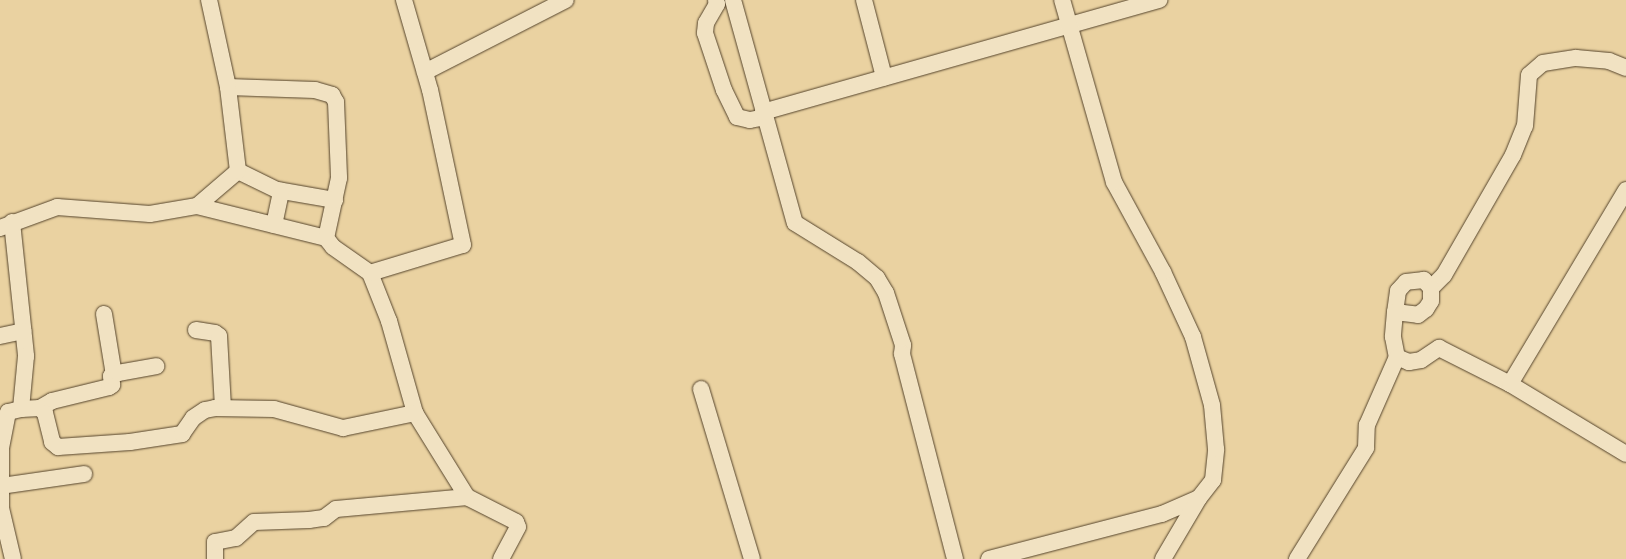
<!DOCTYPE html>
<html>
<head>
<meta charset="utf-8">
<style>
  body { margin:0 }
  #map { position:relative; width:1626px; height:559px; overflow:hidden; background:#ead2a1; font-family:"Old Standard TT",serif }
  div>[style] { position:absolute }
  .roads { filter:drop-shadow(0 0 1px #55442c) drop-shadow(0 0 1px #55442c) }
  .minor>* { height:16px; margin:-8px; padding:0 8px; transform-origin:8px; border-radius:8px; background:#f1e2c2 }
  span { translate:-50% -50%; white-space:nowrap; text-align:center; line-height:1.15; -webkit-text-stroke:3.5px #f1e2c2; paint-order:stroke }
</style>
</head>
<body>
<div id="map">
  <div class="roads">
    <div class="minor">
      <div style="left:716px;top:0;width:4px;rotate:76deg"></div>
      <div style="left:717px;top:4px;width:22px;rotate:120deg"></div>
      <div style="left:706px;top:23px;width:10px;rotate:96deg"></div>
      <div style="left:705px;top:33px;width:60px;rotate:71.6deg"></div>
      <div style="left:724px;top:90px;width:30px;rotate:64deg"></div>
      <div style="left:737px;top:117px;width:13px;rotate:13deg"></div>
      <div style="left:750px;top:120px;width:15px;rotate:-11deg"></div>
      <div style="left:733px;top:0;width:231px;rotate:74.5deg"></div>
      <div style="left:795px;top:223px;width:74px;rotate:31.8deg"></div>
      <div style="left:858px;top:262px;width:25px;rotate:40deg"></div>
      <div style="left:877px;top:278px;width:17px;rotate:59deg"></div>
      <div style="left:886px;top:293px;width:55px;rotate:71.9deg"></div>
      <div style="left:903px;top:345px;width:9px;rotate:96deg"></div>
      <div style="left:902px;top:354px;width:212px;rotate:75.5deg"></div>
      <div style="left:864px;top:0;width:80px;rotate:75.4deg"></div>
      <div style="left:425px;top:72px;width:158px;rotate:-27.1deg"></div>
      <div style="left:228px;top:87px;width:87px;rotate:2deg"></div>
      <div style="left:315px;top:90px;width:18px;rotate:16deg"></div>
      <div style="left:332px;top:95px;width:8px;rotate:60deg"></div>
      <div style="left:336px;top:102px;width:76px;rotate:87.7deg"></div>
      <div style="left:339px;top:178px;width:61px;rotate:102.2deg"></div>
      <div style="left:763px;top:112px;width:412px;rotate:-15.8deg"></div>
      <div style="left:238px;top:171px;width:43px;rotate:26deg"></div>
      <div style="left:277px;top:190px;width:59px;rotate:9.8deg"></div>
      <div style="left:197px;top:206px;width:133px;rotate:13.9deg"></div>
      <div style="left:326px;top:238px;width:11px;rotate:52deg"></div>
      <div style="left:333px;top:247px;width:45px;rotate:35.1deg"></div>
      <div style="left:370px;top:273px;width:52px;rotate:68.4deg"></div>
      <div style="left:389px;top:321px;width:96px;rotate:74.2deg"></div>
      <div style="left:415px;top:413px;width:99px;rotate:58.2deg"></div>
      <div style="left:467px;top:497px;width:55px;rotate:27deg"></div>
      <div style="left:516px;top:522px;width:5px;rotate:68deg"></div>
      <div style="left:518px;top:527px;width:36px;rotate:118deg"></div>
      <div style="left:12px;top:222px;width:135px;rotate:84deg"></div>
      <div style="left:26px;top:356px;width:53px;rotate:95.4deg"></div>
      <div style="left:21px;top:409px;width:13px;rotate:167deg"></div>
      <div style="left:8px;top:412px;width:38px;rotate:101deg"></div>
      <div style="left:1px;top:449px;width:59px;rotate:90deg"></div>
      <div style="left:1px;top:508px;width:52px;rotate:76.8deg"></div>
      <div style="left:274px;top:225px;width:35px;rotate:-78deg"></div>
      <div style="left:0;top:228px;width:61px;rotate:-20.2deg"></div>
      <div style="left:57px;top:207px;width:93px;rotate:4.3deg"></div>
      <div style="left:150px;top:214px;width:48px;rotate:-9.7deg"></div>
      <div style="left:197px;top:206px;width:54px;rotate:-40.5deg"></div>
      <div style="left:238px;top:171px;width:85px;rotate:-96.8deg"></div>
      <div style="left:228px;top:87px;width:89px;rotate:-102.3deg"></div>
      <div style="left:370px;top:273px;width:97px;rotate:-16.8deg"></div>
      <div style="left:463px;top:245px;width:158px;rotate:-102deg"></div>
      <div style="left:430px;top:90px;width:94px;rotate:-106.1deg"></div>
      <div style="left:1431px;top:288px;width:18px;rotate:-45deg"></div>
      <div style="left:1444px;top:275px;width:138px;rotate:-60.1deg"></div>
      <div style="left:1513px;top:155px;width:31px;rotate:-68deg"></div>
      <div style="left:1525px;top:126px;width:51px;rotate:-85.5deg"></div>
      <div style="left:1529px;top:75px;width:18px;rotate:-41deg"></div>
      <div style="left:1543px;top:63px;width:33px;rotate:-9deg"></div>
      <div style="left:1576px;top:58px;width:33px;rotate:5deg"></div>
      <div style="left:1609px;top:61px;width:18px;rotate:22deg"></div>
      <div style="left:1395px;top:312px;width:23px;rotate:7deg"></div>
      <div style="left:1418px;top:315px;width:10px;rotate:-37deg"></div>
      <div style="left:1426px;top:309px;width:9px;rotate:-58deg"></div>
      <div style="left:1431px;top:301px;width:13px;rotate:-90deg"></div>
      <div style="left:1431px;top:288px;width:11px;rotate:-131deg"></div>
      <div style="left:1424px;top:280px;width:18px;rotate:174deg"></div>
      <div style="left:1406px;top:282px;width:12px;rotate:132deg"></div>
      <div style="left:1398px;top:291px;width:21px;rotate:98deg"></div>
      <div style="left:1395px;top:312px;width:25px;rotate:95deg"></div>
      <div style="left:1393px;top:337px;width:20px;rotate:79deg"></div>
      <div style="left:1397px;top:357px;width:13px;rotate:23deg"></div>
      <div style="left:1409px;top:362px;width:12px;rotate:-9deg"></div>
      <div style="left:1421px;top:360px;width:22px;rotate:-34deg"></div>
      <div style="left:1439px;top:348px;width:80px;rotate:26.9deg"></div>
      <div style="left:1510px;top:384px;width:135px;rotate:31.1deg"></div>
      <div style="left:104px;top:314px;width:62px;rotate:80.7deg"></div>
      <div style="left:196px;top:330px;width:19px;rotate:9deg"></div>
      <div style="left:215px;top:333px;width:5px;rotate:37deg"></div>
      <div style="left:219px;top:336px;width:72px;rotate:86.8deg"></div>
      <div style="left:0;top:336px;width:24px;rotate:-12deg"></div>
      <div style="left:1510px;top:384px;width:226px;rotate:-59.1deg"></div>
      <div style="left:701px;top:389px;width:177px;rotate:73.3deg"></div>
      <div style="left:40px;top:408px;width:14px;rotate:-30deg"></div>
      <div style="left:52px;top:401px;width:59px;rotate:-13.8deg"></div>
      <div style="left:109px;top:387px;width:4px;rotate:-34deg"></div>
      <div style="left:112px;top:385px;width:9px;rotate:-96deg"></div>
      <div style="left:111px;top:376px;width:8px;rotate:-23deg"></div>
      <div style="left:118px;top:373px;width:39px;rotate:-10deg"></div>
      <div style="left:21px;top:409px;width:19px;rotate:-3deg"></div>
      <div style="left:40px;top:408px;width:7px;rotate:45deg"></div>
      <div style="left:45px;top:413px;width:30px;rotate:76deg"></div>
      <div style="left:52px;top:442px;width:8px;rotate:40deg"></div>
      <div style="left:58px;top:447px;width:72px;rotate:-4deg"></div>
      <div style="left:130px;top:442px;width:53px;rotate:-8.7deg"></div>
      <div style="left:182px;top:434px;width:19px;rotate:-55deg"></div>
      <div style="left:193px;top:418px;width:14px;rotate:-34deg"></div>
      <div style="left:205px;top:410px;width:10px;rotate:-11deg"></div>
      <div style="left:215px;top:408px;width:59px;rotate:1deg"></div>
      <div style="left:274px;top:409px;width:72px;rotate:15.4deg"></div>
      <div style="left:343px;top:428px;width:74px;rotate:-11.8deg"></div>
      <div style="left:1px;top:486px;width:84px;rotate:-8.2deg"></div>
      <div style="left:215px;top:559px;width:17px;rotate:-90deg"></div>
      <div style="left:215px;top:542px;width:21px;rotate:-11deg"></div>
      <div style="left:236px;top:538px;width:24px;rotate:-42deg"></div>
      <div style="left:254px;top:522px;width:55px;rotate:-2.1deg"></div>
      <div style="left:309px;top:520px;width:15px;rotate:-8deg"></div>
      <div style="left:324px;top:518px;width:15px;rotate:-37deg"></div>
      <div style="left:336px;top:509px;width:132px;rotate:-5.2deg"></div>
      <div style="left:989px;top:559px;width:179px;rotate:-14.6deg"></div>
      <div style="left:1162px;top:514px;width:40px;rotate:-23.4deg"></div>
      <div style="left:1199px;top:498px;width:23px;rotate:-52deg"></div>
      <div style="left:1213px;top:480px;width:31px;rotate:-84deg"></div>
      <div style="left:1216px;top:449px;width:44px;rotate:-95.2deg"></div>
      <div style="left:1212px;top:405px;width:71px;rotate:-105.6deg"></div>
      <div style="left:1193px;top:337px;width:72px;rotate:-114.8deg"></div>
      <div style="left:1163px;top:272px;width:102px;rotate:-118.6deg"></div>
      <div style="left:1114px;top:182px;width:189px;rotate:-105.9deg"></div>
      <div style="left:1163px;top:559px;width:71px;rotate:-59.5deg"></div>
      <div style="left:1297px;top:559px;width:131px;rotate:-58.1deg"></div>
      <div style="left:1366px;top:448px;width:23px;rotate:-88deg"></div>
      <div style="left:1367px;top:425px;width:74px;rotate:-66.2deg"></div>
    </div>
  </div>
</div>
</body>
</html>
